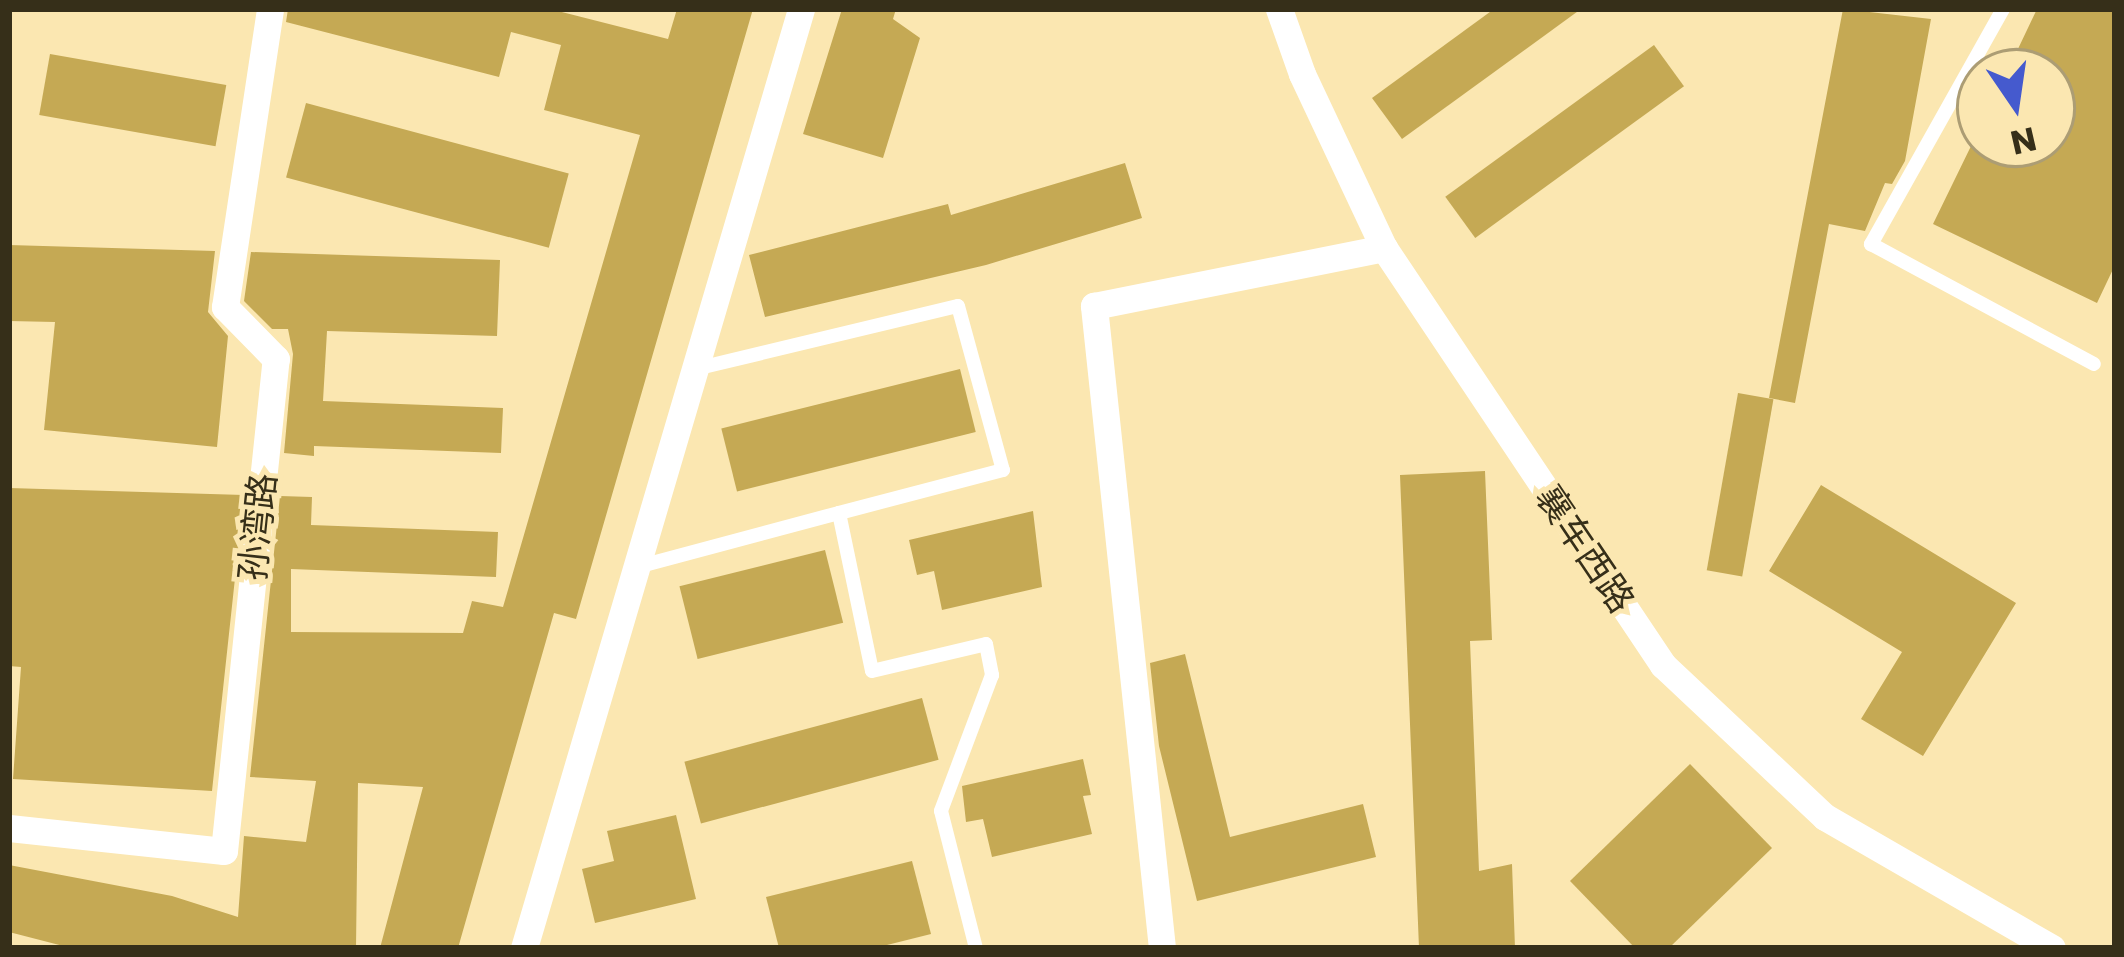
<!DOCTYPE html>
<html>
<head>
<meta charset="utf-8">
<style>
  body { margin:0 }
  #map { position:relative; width:2124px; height:957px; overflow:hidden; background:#fbe7b1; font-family:Poppins,"Noto Sans SC",sans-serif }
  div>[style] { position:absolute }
  .building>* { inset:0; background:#c5a954; transform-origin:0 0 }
  .lane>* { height:14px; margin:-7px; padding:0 7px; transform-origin:7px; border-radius:7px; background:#fff }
  .street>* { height:27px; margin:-13.5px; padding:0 13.5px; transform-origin:13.5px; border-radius:13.5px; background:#fff }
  span { translate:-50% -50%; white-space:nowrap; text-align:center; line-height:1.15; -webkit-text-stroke:10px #fbe7b1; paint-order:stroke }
  .street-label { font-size:36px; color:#362f19 }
  .frame { position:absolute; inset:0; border:12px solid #362f19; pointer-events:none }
  .north { position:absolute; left:1956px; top:48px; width:120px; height:120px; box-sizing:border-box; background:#fbe7b1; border:3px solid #ac9d74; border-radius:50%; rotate:167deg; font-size:33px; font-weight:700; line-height:48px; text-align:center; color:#362f19 }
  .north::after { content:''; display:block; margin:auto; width:42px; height:54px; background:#455ace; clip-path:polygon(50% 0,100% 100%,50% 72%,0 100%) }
</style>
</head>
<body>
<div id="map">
  <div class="building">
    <div style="clip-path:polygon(288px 9px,550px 9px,668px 39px,677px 9px,753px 9px,576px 619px,554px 613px,458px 948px,380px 948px,423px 787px,358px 783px,356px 948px,71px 948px,9px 932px,9px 865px,172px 896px,238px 917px,244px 836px,306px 842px,316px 781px,250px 777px,280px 496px,312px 497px,311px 525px,498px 532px,496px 577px,291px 569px,291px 632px,463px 633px,472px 601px,503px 607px,640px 135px,544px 110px,561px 45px,511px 32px,499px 77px,286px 22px)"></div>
    <div style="clip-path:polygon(842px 9px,896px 9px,893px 19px,920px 38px,883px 158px,803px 134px)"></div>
    <div style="clip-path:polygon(1494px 9px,1581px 9px,1402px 139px,1372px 98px)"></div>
    <div style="clip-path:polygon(1843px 9px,1931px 19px,1905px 161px,1892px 184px,1885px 183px,1865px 231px,1829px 224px,1795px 403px,1769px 398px)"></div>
    <div style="clip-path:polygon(2037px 9px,2115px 9px,2115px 265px,2097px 303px,1933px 224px,1972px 144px,2052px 144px,2052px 72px,2007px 72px)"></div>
    <div style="left:1654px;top:45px;width:51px;height:258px;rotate:54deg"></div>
    <div style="left:50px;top:54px;width:179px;height:62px;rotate:10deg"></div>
    <div style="left:306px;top:103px;width:272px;height:77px;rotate:15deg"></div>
    <div style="clip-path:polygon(1125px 163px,1142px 218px,986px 265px,765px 317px,749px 255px,948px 204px,951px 215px)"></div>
    <div style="clip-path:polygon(9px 245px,215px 251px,208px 312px,228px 336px,217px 447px,44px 430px,55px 322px,9px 321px)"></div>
    <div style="clip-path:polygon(251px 252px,500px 260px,497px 336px,327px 331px,323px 401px,503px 408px,501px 453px,314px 446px,314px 456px,284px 453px,293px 354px,288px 329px,272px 329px,244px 301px)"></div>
    <div style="left:960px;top:369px;width:65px;height:246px;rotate:76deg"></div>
    <div style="left:1738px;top:393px;width:36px;height:180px;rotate:10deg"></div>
    <div style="clip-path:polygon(1485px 471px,1492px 640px,1470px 641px,1479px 871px,1512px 864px,1515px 948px,1419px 948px,1400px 475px)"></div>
    <div style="clip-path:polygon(1821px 485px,2016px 603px,1923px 756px,1861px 719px,1902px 652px,1769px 571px)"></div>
    <div style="clip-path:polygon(9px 488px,244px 495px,212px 791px,13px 779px,21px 667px,9px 666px)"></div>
    <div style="clip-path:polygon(1033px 511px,1042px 587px,942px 610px,934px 571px,917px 575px,909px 540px)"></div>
    <div style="left:825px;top:550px;width:75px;height:150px;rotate:76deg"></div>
    <div style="clip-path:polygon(1185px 654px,1230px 837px,1363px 804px,1376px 857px,1197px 901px,1159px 746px,1150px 663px)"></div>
    <div style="left:922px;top:698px;width:64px;height:246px;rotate:75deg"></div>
    <div style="clip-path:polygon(1083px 759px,1091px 795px,1083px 796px,1092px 834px,992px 857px,983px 819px,966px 822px,962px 786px)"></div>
    <div style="clip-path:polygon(1690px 764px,1772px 848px,1669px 948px,1635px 948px,1570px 881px)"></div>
    <div style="clip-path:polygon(676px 815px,696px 899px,595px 923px,582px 869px,614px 861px,607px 831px)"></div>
    <div style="clip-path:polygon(912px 861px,931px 934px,875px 948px,779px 948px,766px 897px)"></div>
  </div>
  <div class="lane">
    <div style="left:2003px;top:9px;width:270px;rotate:119.3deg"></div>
    <div style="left:1871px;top:244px;width:253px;rotate:28.3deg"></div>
    <div style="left:695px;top:369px;width:270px;rotate:-13.5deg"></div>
    <div style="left:958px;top:306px;width:170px;rotate:74.7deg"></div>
    <div style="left:1003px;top:470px;width:170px;rotate:165.3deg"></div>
    <div style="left:839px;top:513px;width:161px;rotate:78.2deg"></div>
    <div style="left:872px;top:671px;width:117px;rotate:-13.3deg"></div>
    <div style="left:986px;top:644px;width:32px;rotate:79deg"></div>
    <div style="left:992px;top:675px;width:145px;rotate:110.6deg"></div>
    <div style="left:941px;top:811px;width:141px;rotate:75.7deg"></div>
    <div style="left:637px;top:567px;width:209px;rotate:-15deg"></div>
  </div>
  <div class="street">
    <div style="left:1279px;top:9px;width:69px;rotate:70.5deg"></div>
    <div style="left:1302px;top:74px;width:192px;rotate:64.8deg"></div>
    <div style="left:1384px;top:248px;width:502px;rotate:56.21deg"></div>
    <div style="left:1663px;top:665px;width:222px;rotate:43.2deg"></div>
    <div style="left:1825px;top:817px;width:262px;rotate:30deg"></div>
    <div style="left:9px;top:828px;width:216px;rotate:6.1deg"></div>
    <div style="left:224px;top:851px;width:495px;rotate:-84deg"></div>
    <div style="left:276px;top:359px;width:73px;rotate:-134.4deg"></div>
    <div style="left:225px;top:307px;width:301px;rotate:-81.4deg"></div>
    <div style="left:524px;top:948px;width:979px;rotate:-73.56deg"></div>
    <div style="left:1162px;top:948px;width:646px;rotate:-96.05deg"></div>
    <div style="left:1094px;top:306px;width:296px;rotate:-11.3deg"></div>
  </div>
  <div class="street-label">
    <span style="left:258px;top:527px;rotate:-84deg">孙湾路</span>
    <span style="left:1585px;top:549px;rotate:56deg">襄车西路</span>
  </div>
  <div class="frame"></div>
  <div class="north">N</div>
</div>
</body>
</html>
